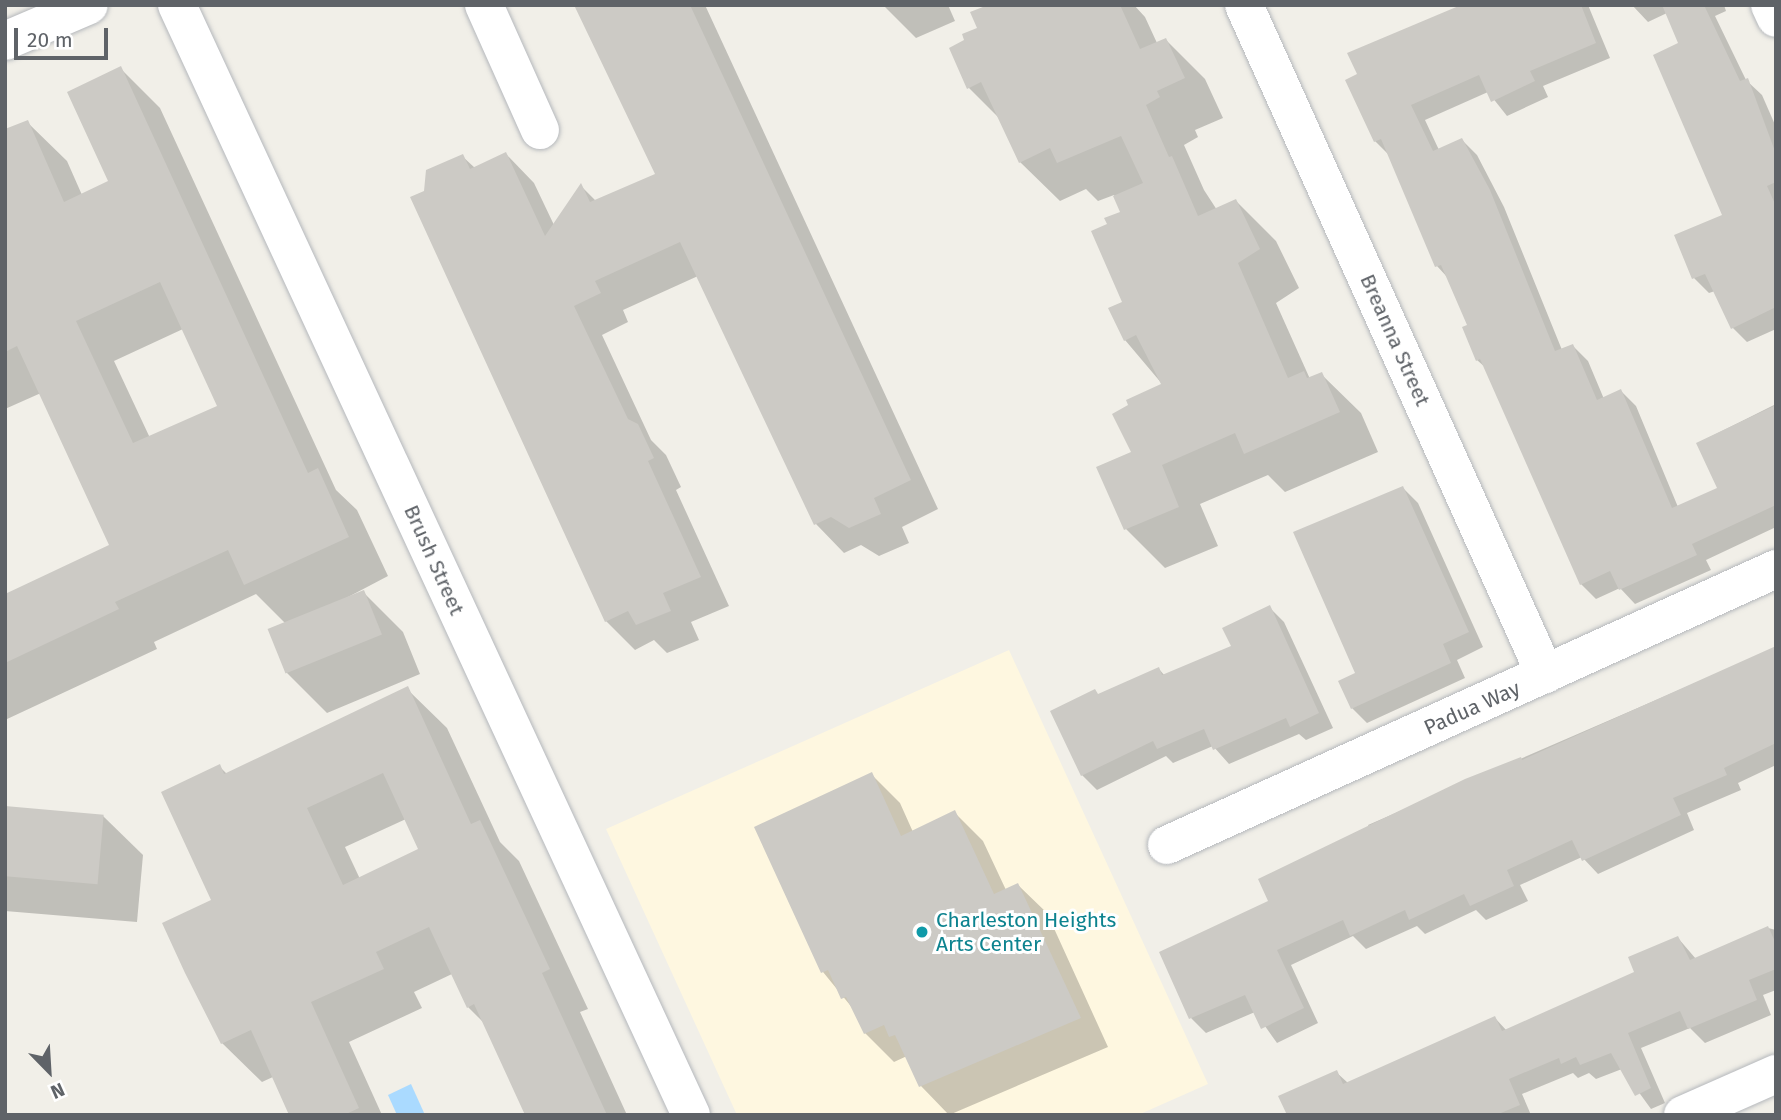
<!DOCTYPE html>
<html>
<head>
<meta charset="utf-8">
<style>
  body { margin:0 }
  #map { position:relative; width:1781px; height:1120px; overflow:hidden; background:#f1efe8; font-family:"Fira Sans",sans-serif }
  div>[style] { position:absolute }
  .commercial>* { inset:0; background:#fef7e0 }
  .water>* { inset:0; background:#aadaff }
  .shadow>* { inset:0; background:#0003 }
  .building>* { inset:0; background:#cccac5; transform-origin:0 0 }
  .roads { filter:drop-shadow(0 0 2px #b5b8bc) drop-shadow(0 0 2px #b5b8bc) }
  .minor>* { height:38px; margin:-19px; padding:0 19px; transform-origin:19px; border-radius:19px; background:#fff }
  .dots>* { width:19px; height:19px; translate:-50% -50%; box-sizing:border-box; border:4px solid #fff; border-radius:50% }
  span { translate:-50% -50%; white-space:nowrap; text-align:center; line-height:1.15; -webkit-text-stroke:6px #fff; paint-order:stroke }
  .street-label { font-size:21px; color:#5f6368 }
  .culture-label { font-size:21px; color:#0d838f }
  .left { translate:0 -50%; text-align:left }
  .frame { position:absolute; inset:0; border:7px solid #5f6368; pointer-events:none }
  .north { position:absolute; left:14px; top:1036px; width:70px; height:70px; -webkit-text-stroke:5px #fff; paint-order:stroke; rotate:156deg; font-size:19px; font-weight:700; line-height:28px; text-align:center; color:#5f6368 }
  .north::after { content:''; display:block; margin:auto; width:24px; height:32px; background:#5f6368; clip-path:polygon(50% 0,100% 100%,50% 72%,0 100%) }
  .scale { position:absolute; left:14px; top:28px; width:94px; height:32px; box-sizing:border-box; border:4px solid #5f6368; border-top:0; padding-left:9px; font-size:21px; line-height:24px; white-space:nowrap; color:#5f6368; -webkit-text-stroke:5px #fff; paint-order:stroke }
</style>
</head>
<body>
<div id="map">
  <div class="commercial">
    <div style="clip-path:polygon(1009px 650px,1208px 1084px,1138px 1115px,737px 1115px,606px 829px)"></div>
  </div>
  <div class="water">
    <div style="clip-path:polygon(411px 1084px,425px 1115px,397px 1115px,388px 1095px)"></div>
  </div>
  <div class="shadow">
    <div style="clip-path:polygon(575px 5px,705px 5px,938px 509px,902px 527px,909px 543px,879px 556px,861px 545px,844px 553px,816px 524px,698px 276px,623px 310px,628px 322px,602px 335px,651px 440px,666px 455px,681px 487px,676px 490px,729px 606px,691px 622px,699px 640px,667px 653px,654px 640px,635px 650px,606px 621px,426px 192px,462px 156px,475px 168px,506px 154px,534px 183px,554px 225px,581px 186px,596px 201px,657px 175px)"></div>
    <div style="clip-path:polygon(883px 5px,948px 5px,955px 21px,916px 38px)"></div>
    <div style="clip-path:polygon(987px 5px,1134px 5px,1145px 17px,1157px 43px,1166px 40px,1205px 79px,1223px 118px,1195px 130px,1198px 137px,1184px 145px,1204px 190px,1217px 210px,1236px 201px,1276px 241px,1299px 288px,1276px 303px,1310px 379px,1321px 374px,1361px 413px,1378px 452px,1285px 492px,1268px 475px,1200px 504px,1218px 546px,1165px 568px,1126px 529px,1133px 452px,1163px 385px,1125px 340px,1124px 303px,1109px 225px,1122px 213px,1114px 195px,1098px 201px,1086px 189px,1060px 201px,1020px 162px,1000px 119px,969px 88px,967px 41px,979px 29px)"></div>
    <div style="clip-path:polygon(1462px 5px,1588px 5px,1610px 58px,1543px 86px,1548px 97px,1507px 116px,1488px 92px,1425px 120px,1439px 150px,1462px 140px,1477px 155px,1504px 207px,1562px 350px,1573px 346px,1588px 361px,1604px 399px,1621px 391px,1636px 406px,1678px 507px,1719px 488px,1698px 443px,1776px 404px,1776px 527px,1706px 560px,1711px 570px,1635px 604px,1620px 588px,1596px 599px,1581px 584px,1486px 368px,1477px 360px,1469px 326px,1448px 278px,1437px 266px,1390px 156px,1375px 141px,1359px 74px)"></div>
    <div style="clip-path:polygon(1632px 5px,1724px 5px,1726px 11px,1715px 16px,1746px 80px,1762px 95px,1776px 127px,1776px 329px,1747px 342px,1732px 327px,1715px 291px,1709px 293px,1694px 278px,1676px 236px,1724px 215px,1680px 44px,1667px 13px,1648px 22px)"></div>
    <div style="clip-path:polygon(evenodd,121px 69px,160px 108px,336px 490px,357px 510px,388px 576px,331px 606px,363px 592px,403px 632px,420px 674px,327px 713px,287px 673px,286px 624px,256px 594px,154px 642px,157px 649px,5px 720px,5px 596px,111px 545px,41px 393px,5px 409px,5px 283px,27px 122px,67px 161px,82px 195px,111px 182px,121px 69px,183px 329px,219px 407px,150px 438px,114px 361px,183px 329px)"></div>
    <div style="clip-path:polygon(1403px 488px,1418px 503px,1483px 647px,1457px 660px,1465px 678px,1367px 723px,1352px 708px,1357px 674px)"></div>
    <div style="clip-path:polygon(1269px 607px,1284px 622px,1333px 728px,1306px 740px,1299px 734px,1229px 764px,1213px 746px,1173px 763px,1166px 756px,1097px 790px,1082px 775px,1099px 695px,1159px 669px,1165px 676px,1233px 647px)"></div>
    <div style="clip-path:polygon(1776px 648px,1776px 765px,1738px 783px,1741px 790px,1687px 813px,1694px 830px,1598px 874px,1582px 857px,1520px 885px,1528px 901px,1486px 920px,1476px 910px,1425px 934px,1417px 926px,1366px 949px,1353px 936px,1291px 965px,1318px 1023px,1277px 1043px,1255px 1012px,1206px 1033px,1191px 1018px,1270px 902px,1370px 829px,1368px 825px)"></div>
    <div style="clip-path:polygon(evenodd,407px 689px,447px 728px,500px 842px,519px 861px,588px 1009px,580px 1012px,627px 1115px,527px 1115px,485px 1024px,468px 1007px,452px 974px,414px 992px,422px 1008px,349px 1042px,382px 1115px,292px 1115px,275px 1076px,262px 1082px,222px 1043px,214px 901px,219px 766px,228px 775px,407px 689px,406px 819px,420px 850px,360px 879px,345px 847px,406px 819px)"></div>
    <div style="clip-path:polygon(871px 774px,900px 803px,913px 832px,955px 813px,983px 841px,1006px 890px,1018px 885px,1047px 913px,1108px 1047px,949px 1115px,921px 1086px,907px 1056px,894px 1062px,865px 1033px,854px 1010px,823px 972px)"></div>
    <div style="clip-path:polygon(5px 808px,103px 816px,143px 855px,137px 922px,5px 911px)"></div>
    <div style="clip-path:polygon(1768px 928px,1776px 930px,1776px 990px,1763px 995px,1771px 1015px,1705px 1043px,1690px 1028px,1641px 1048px,1665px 1103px,1651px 1109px,1622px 1069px,1596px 1079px,1589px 1073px,1578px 1078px,1573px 1073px,1522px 1094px,1531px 1115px,1289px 1115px,1336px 1072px,1348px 1083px,1495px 1018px,1507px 1031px,1636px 973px,1678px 938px,1696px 959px)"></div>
  </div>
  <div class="building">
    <div style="clip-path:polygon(574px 5px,690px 5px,911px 480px,874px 498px,881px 514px,849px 528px,831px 517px,814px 525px,680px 242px,595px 281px,601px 293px,574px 306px,628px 419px,638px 424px,654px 458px,648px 461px,701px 577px,663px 593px,671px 611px,636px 625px,628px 611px,605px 622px,410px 197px,424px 191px,426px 170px,463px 154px,470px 169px,506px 152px,545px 236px,581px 183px,590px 202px,655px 174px)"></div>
    <div style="clip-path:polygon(988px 5px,1120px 5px,1140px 49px,1166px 38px,1185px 78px,1157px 91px,1160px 97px,1146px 105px,1169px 157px,1172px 156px,1198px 216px,1236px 199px,1260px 249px,1238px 263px,1288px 378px,1304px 371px,1307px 378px,1322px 372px,1340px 412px,1244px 454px,1235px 433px,1162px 465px,1179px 507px,1124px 530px,1096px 467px,1131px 452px,1112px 414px,1128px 405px,1126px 400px,1161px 384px,1136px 335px,1124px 341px,1108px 308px,1122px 302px,1091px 231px,1107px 224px,1104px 218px,1120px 212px,1113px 196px,1143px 183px,1121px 136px,1057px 163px,1050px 148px,1019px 163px,981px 82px,967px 89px,949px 48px,964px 40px,962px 34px,977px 28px,970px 12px)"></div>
    <div style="clip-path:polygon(1461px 5px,1581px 5px,1596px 43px,1530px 71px,1535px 81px,1491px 102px,1479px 75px,1411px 105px,1433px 151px,1462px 138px,1490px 190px,1555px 351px,1573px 344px,1597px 400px,1621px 389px,1672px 508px,1717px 488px,1696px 443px,1776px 405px,1776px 505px,1692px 544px,1697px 555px,1619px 590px,1610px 571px,1580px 585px,1480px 359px,1476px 361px,1462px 327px,1467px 325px,1441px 265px,1435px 267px,1381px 139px,1374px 142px,1345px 80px,1357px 74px,1347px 53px)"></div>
    <div style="clip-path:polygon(1662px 5px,1704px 5px,1740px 81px,1748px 78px,1776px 154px,1776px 182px,1767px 186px,1776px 206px,1776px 307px,1731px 329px,1705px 274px,1692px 279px,1674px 235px,1722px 215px,1653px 55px,1678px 43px)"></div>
    <div style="clip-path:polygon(evenodd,121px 66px,308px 473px,318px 468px,349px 537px,244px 585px,228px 550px,115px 602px,119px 609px,5px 663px,5px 594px,109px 545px,17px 346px,5px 352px,5px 129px,28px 120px,64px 202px,108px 181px,67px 92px,121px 66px,160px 282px,217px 406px,133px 443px,76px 321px,160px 282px)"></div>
    <div style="clip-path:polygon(1403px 486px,1469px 632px,1443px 644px,1451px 663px,1351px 709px,1338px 681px,1355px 673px,1293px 532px)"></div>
    <div style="left:364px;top:590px;width:48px;height:104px;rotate:68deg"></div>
    <div style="clip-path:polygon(1270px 605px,1319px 713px,1290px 727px,1286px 718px,1213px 750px,1204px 729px,1157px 749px,1153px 741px,1081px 776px,1050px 711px,1095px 689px,1098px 694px,1159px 667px,1162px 675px,1231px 646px,1222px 628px)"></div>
    <div style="clip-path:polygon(1776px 646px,1776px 743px,1724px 768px,1727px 775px,1673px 798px,1681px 815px,1582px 861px,1572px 840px,1507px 870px,1514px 886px,1470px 906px,1464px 894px,1409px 920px,1405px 910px,1350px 936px,1343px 920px,1277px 950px,1304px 1008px,1261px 1029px,1245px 995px,1189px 1019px,1159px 952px,1268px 901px,1258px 879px,1465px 779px,1521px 757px,1522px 760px)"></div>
    <div style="clip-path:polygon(evenodd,408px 686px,471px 824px,480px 820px,550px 969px,542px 973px,607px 1115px,525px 1115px,474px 1004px,467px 1008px,429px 927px,376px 952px,384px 969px,311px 1002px,359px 1108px,344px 1115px,289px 1115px,251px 1030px,221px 1044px,185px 973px,162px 923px,211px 900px,161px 792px,220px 764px,224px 774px,408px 686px,383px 773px,418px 849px,343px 885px,307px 808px,383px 773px)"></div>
    <div style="clip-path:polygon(872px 772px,901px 836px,955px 810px,994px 894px,1018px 883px,1081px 1018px,919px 1087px,895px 1035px,889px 1037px,884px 1025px,864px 1034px,846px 997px,841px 999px,828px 970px,821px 973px,754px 827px)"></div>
    <div style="left:5px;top:806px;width:99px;height:70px;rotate:5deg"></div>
    <div style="clip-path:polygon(1768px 926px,1776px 944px,1776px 969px,1749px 980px,1757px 1000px,1688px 1029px,1680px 1011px,1628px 1033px,1651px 1088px,1635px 1096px,1611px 1053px,1580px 1065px,1576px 1057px,1561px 1064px,1559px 1058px,1509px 1079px,1520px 1105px,1496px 1115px,1287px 1115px,1278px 1096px,1337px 1070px,1343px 1084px,1495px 1016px,1502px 1031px,1634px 972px,1628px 957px,1678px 936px,1690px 960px)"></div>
  </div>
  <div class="roads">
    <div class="minor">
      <div style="left:177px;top:5px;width:1223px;rotate:65.15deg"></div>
      <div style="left:484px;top:5px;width:137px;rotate:65.9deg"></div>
      <div style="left:1244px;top:5px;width:734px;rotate:65.78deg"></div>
      <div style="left:1770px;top:5px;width:14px;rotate:65deg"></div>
      <div style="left:5px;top:41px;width:91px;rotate:-23.2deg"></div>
      <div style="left:1167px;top:845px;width:669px;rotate:-24.38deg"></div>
      <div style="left:1683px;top:1115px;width:102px;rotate:-23.8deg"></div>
    </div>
  </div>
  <div class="dots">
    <div style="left:922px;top:932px;background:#0f9aa8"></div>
  </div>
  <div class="street-label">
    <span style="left:1395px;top:340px;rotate:66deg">Breanna Street</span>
    <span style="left:434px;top:560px;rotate:66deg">Brush Street</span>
    <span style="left:1472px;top:708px;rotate:-24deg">Padua Way</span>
  </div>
  <div class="culture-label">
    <span class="left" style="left:936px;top:932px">Charleston Heights<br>Arts Center</span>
  </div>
  <div class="frame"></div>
  <div class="north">N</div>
  <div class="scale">20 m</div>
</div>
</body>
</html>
